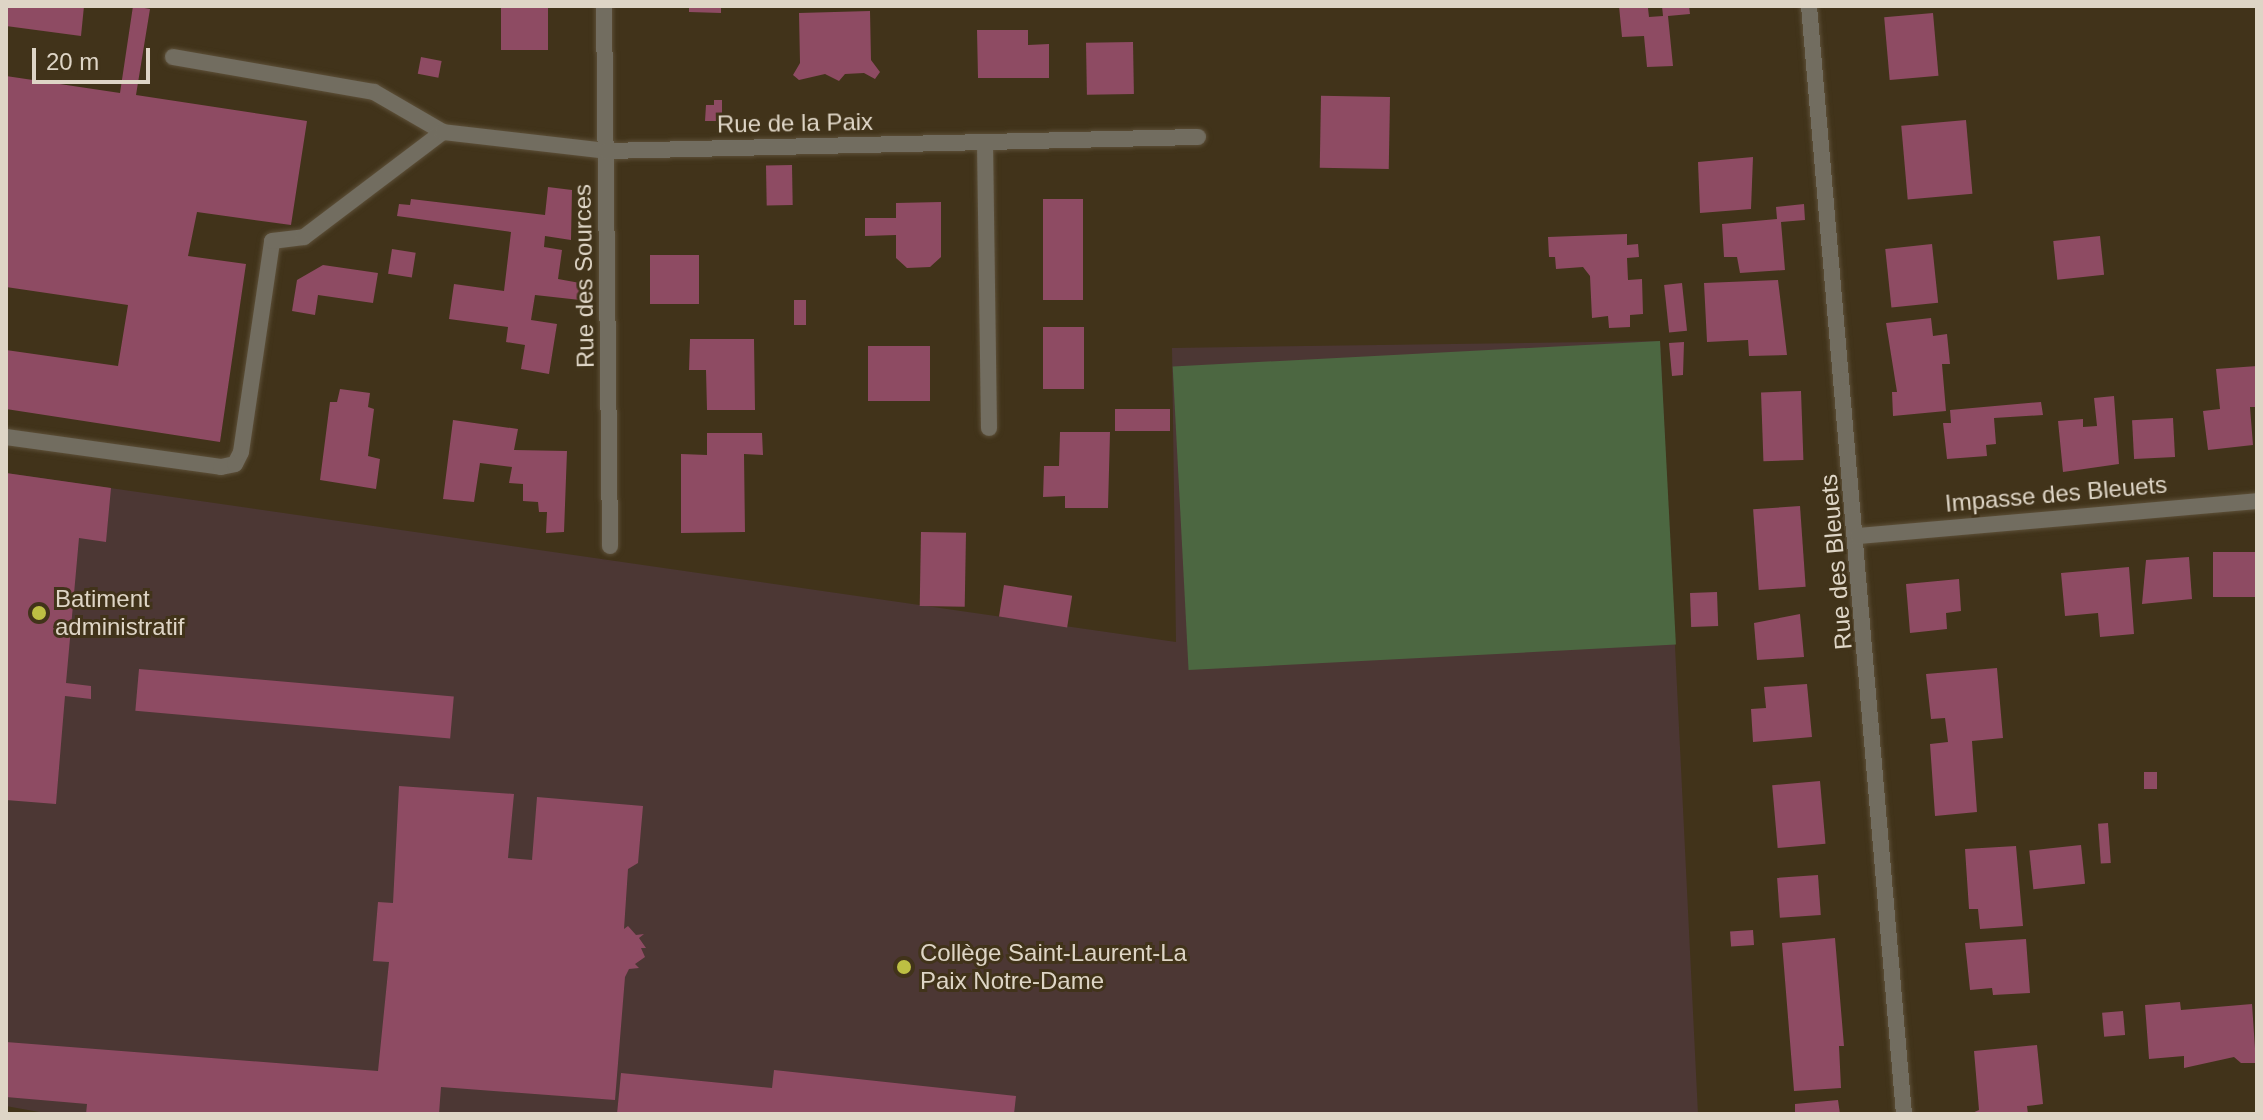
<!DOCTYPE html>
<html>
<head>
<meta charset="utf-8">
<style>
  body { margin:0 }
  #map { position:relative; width:2263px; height:1120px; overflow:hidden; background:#41331a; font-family:Helvetica,sans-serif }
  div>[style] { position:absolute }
  .education>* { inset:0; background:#4c3734 }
  .green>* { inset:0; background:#4c6741; transform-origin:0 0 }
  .building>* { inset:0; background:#8e4b63; transform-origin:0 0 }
  .roads { filter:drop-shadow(0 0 2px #5d5039) drop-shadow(0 0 2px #5d5039) }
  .lane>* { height:16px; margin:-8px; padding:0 8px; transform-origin:8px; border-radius:8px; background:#726d60 }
  .street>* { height:16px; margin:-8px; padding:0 8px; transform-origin:8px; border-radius:8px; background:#726d60 }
  .dots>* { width:22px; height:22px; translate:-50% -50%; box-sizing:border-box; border:4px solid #41331a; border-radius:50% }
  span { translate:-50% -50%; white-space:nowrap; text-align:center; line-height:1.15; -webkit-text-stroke:6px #41331a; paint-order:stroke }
  .street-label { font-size:24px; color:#ded5c6 }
  .poi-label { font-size:24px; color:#ded5c6 }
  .left { translate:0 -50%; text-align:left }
  .frame { position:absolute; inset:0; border:8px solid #ded5c6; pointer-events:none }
  .scale { position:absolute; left:32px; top:48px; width:118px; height:36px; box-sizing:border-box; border:4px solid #ded5c6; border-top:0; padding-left:10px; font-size:24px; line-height:28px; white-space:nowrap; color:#ded5c6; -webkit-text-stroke:6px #41331a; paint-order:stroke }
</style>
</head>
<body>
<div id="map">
  <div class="education">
    <div style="clip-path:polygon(1660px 341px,1698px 1114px,50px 1114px,6px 1106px,6px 473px,1176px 642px,1172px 348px)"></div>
  </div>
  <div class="green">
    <div style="left:1660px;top:341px;width:304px;height:488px;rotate:87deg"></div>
  </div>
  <div class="building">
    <div style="clip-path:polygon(6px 6px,84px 6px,81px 36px,6px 26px)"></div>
    <div style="clip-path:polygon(133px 6px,150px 9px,136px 95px,307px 121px,291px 225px,197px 212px,188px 256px,246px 264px,220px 442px,6px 409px,6px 350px,118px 366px,128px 305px,6px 287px,6px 76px,120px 93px)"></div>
    <div style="left:501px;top:6px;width:47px;height:44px"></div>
    <div style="clip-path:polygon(689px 6px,721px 6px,721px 13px,689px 12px)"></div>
    <div style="clip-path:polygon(1619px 6px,1648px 8px,1649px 17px,1663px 16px,1662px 6px,1689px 6px,1690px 14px,1668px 16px,1673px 66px,1647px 67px,1644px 36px,1622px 37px)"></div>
    <div style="clip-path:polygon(870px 11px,871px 60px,880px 72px,875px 79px,864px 73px,845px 74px,839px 81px,825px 74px,799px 80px,793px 75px,800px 63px,799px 13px)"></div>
    <div style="left:1933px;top:13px;width:63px;height:49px;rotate:85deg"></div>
    <div style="clip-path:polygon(977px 30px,1028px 30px,1028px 45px,1049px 44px,1049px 78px,978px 78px)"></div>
    <div style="left:1133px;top:42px;width:52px;height:47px;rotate:89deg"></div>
    <div style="left:421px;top:57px;width:21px;height:17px;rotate:11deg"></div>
    <div style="left:1390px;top:97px;width:72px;height:69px;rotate:91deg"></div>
    <div style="clip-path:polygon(714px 100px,722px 100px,722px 121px,705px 121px,706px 105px,714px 105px)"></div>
    <div style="left:1966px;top:120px;width:74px;height:65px;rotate:85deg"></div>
    <div style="clip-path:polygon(1753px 157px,1751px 209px,1700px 213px,1698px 162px)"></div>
    <div style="left:792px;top:165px;width:40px;height:26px;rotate:89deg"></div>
    <div style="clip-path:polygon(548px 187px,572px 190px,571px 240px,545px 236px,544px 247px,562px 250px,558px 279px,580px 283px,580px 300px,535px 295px,531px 320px,557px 324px,549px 374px,521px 369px,525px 345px,506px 342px,508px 327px,449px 319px,454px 284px,504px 291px,511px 232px,397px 216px,399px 204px,410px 205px,411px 199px,545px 215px)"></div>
    <div style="left:1043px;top:199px;width:40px;height:101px"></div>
    <div style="clip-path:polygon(941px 202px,941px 257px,930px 267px,907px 268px,896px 258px,896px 235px,865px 236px,865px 218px,896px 218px,896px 203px)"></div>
    <div style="clip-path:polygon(1804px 204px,1805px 220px,1781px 222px,1785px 270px,1740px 273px,1737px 257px,1724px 257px,1722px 224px,1777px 219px,1776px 207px)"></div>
    <div style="clip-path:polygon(1627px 234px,1627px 245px,1638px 244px,1639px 257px,1627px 258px,1628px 280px,1642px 279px,1643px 314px,1630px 315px,1630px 327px,1609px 328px,1608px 316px,1592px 318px,1590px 276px,1583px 267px,1556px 269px,1555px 257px,1549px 257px,1548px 237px)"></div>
    <div style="left:2100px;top:236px;width:39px;height:47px;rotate:84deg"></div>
    <div style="left:1932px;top:244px;width:59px;height:47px;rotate:84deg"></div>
    <div style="left:392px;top:249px;width:24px;height:25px;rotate:9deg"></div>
    <div style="left:650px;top:255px;width:49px;height:49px"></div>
    <div style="clip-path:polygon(323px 265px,378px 273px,373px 303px,318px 295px,315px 315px,292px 311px,297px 280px)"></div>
    <div style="clip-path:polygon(1778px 280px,1787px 355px,1749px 356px,1748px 340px,1707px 342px,1704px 283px)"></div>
    <div style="left:1682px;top:283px;width:48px;height:18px;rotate:84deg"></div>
    <div style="left:794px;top:300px;width:12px;height:25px"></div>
    <div style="clip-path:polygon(1931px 318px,1933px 336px,1947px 334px,1950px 364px,1942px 364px,1946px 411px,1893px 416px,1892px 392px,1897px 392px,1886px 323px)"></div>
    <div style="left:1043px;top:327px;width:41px;height:62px"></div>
    <div style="clip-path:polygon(690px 339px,754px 339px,755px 410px,707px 410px,706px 370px,689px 370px)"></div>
    <div style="clip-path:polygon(1684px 342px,1683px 375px,1672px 376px,1669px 343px)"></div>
    <div style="left:930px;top:346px;width:55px;height:62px;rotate:90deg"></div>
    <div style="clip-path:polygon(2257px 366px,2257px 407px,2250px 407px,2253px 445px,2208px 450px,2203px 411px,2220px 409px,2216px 369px)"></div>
    <div style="clip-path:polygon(340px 389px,370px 393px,368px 407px,374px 409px,368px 456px,380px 459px,376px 489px,320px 480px,330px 402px,337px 402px)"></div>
    <div style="left:1801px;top:391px;width:69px;height:40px;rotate:88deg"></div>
    <div style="clip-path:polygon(2114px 396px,2119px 464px,2063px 472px,2058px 421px,2083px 419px,2083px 427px,2097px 426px,2094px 398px)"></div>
    <div style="clip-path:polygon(2041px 402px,2043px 415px,1994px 418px,1996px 444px,1986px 445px,1987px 456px,1947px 459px,1943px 423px,1951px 423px,1950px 410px)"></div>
    <div style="left:1115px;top:409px;width:55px;height:22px"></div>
    <div style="left:2173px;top:418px;width:39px;height:41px;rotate:87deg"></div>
    <div style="clip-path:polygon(453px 420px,518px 429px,514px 450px,567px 451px,564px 532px,546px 533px,547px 512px,539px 512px,538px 502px,523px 501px,523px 484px,509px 483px,512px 467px,480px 463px,474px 502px,443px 499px)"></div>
    <div style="clip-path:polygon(1060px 432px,1110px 432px,1108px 508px,1065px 508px,1065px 496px,1043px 497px,1044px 466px,1059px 466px)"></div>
    <div style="clip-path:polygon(707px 433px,762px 433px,763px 455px,744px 454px,745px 532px,681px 533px,681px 454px,707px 455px)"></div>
    <div style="clip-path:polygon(6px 473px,111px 488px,106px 542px,79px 538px,66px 683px,91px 686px,91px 699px,65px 696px,56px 804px,6px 800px)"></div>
    <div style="left:1800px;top:506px;width:81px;height:47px;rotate:86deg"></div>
    <div style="left:921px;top:532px;width:45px;height:74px;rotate:1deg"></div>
    <div style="left:2257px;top:552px;width:45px;height:44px;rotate:90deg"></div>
    <div style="clip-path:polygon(2189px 557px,2192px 599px,2142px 604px,2146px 560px)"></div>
    <div style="clip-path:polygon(2129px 567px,2134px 634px,2100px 637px,2098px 613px,2065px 616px,2061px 573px)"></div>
    <div style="clip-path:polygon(1959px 579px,1961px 611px,1946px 613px,1947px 629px,1910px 633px,1906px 584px)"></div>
    <div style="left:1004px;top:585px;width:69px;height:32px;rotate:9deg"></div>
    <div style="left:1717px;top:592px;width:34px;height:27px;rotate:88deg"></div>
    <div style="clip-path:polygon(1800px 614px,1804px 657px,1757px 660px,1754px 623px)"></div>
    <div style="clip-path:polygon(1997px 668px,2003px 738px,1972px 741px,1977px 812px,1935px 816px,1930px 744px,1948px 742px,1945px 718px,1931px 719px,1926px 674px)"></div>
    <div style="left:139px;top:669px;width:316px;height:42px;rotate:5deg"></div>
    <div style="clip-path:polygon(1807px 684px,1812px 737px,1753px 742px,1751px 709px,1766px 708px,1764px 687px)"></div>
    <div style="left:2144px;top:772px;width:13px;height:17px"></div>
    <div style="left:1820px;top:781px;width:63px;height:48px;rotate:85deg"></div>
    <div style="clip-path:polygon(399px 786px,514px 794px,508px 858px,532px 860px,537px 797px,643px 806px,638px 863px,628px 869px,624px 929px,628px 926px,636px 935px,644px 934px,639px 938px,646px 948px,641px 948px,645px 957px,635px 964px,639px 968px,629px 969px,625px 977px,615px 1100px,441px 1087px,439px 1114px,86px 1114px,87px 1104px,6px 1097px,6px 1042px,378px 1071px,389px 962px,373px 961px,378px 902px,393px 903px)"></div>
    <div style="left:2108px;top:823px;width:40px;height:10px;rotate:86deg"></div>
    <div style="left:2081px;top:845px;width:39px;height:52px;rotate:84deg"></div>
    <div style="clip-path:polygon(2016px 846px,2023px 926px,1980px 929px,1978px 909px,1969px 909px,1965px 849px)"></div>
    <div style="left:1818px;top:875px;width:40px;height:41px;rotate:86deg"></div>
    <div style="left:1753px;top:930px;width:15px;height:23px;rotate:86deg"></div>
    <div style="clip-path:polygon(1835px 938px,1844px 1046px,1839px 1046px,1841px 1088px,1794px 1091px,1782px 943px)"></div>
    <div style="clip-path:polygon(2026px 939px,2030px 993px,1993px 995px,1992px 988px,1970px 990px,1965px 943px)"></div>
    <div style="clip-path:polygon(2180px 1002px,2181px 1010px,2252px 1004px,2256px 1063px,2241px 1063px,2234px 1057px,2184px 1068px,2184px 1056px,2149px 1059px,2145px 1005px)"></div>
    <div style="left:2123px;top:1011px;width:24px;height:21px;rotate:85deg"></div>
    <div style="clip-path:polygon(2037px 1045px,2043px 1104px,2027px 1106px,2028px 1114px,1970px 1114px,1979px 1110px,1974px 1051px)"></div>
    <div style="clip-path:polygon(774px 1070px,1016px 1096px,1014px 1114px,617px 1114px,621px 1073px,772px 1088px)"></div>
    <div style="clip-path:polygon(1838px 1100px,1840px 1114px,1795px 1114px,1795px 1104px)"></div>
  </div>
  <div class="roads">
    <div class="lane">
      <div style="left:173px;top:57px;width:204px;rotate:9.9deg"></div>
      <div style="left:374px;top:92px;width:80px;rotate:30.1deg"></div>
      <div style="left:6px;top:437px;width:217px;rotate:7.9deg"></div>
      <div style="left:221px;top:467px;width:14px;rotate:-12deg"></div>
      <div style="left:235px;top:464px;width:13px;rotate:-63deg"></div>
      <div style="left:241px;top:452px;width:213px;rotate:-81.6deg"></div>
      <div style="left:272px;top:241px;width:32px;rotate:-7deg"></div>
      <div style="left:304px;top:237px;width:174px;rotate:-37.1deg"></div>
      <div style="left:443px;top:132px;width:165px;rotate:6.6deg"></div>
    </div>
    <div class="street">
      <div style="left:604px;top:6px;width:540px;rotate:89.36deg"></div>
      <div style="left:1809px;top:6px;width:1112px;rotate:85.1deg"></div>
      <div style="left:985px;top:142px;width:286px;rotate:89.2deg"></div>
      <div style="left:607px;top:151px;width:591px;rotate:-1.36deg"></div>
      <div style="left:1858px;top:536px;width:401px;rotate:-5deg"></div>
    </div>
  </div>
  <div class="dots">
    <div style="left:39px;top:613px;background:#bdbf43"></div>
    <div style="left:904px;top:967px;background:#bdbf43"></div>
  </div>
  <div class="street-label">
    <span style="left:795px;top:123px;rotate:-1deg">Rue de la Paix</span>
    <span style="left:584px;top:276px;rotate:-91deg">Rue des Sources</span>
    <span style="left:2056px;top:494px;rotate:-5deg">Impasse des Bleuets</span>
    <span style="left:1836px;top:562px;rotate:-95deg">Rue des Bleuets</span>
  </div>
  <div class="poi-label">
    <span class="left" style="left:55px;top:613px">Batiment<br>administratif</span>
    <span class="left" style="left:920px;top:967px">Collège Saint-Laurent-La<br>Paix Notre-Dame</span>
  </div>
  <div class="frame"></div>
  <div class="scale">20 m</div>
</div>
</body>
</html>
